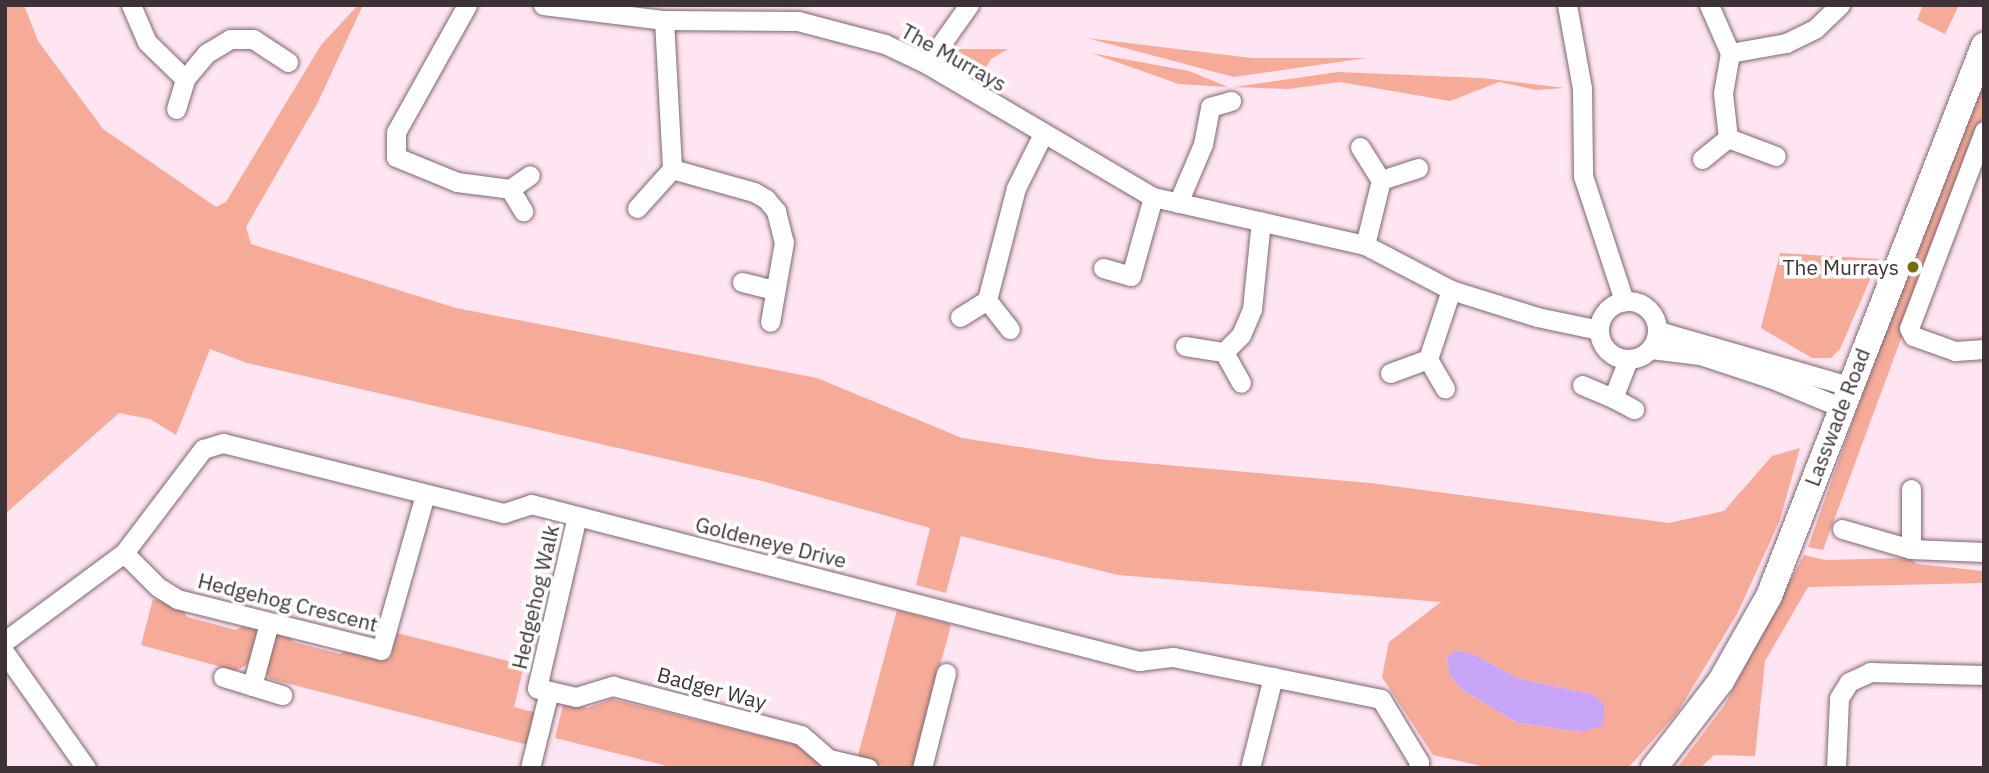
<!DOCTYPE html>
<html>
<head>
<meta charset="utf-8">
<style>
  body { margin:0 }
  #map { position:relative; width:1989px; height:773px; overflow:hidden; background:#ffe5f1; font-family:"IBM Plex Sans",sans-serif }
  div>[style] { position:absolute }
  .green>* { inset:0; background:#f5ab98; transform-origin:0 0 }
  .water>* { inset:0; background:#c8a5f8 }
  .roads { filter:drop-shadow(0 0 2px #7d6771) drop-shadow(0 0 2px #7d6771) }
  .street>* { height:19px; margin:-9.5px; padding:0 9.5px; transform-origin:9.5px; border-radius:9.5px; background:#fff }
  .street>.ring { margin:-9.5px; padding:0; box-sizing:content-box; background:none; border:19px solid #fff; border-radius:50% }
  .secondary>* { height:26px; margin:-13px; padding:0 13px; transform-origin:13px; border-radius:13px; background:#fff }
  .dots>* { width:19px; height:19px; translate:-50% -50%; box-sizing:border-box; border:4px solid #fff; border-radius:50% }
  span { translate:-50% -50%; white-space:nowrap; text-align:center; line-height:1.15; -webkit-text-stroke:7px #fff; paint-order:stroke }
  .street-label { font-size:21px; color:#3c3237 }
  .poi-label { font-size:21px; color:#3c3237 }
  .right { translate:-100% -50%; text-align:right }
  .frame { position:absolute; inset:0; border:7px solid #3c3237; pointer-events:none }
</style>
</head>
<body>
<div id="map">
  <div class="green">
    <div style="clip-path:polygon(evenodd,5px 5px,24px 5px,38px 41px,103px 129px,216px 207px,226px 202px,321px 45px,358px 5px,363px 5px,318px 102px,246px 227px,251px 244px,456px 308px,817px 378px,962px 438px,1098px 459px,1370px 483px,1669px 523px,1724px 511px,1772px 456px,1800px 448px,1780px 520px,1737px 614px,1677px 713px,1628px 768px,1490px 768px,1433px 755px,1382px 677px,1389px 642px,1441px 602px,1118px 575px,961px 536px,946px 593px,916px 585px,930px 528px,762px 481px,247px 363px,210px 349px,176px 435px,150px 419px,119px 413px,5px 514px,5px 5px,1473px 654px,1519px 679px,1592px 694px,1582px 732px,1518px 723px,1462px 690px,1449px 674px,1447px 657px,1473px 654px)"></div>
    <div style="clip-path:polygon(1923px 5px,1959px 5px,1945px 34px,1917px 20px)"></div>
    <div style="clip-path:polygon(1087px 38px,1251px 58px,1367px 58px,1234px 77px)"></div>
    <div style="clip-path:polygon(957px 49px,1008px 49px,991px 59px,979px 80px,960px 63px)"></div>
    <div style="clip-path:polygon(1091px 53px,1189px 71px,1228px 87px,1179px 84px)"></div>
    <div style="clip-path:polygon(1338px 72px,1482px 78px,1565px 88px,1536px 90px,1499px 82px,1450px 101px,1340px 82px,1288px 89px,1234px 87px)"></div>
    <div style="clip-path:polygon(1984px 81px,1984px 114px,1823px 550px,1808px 547px,1904px 278px)"></div>
    <div style="clip-path:polygon(1780px 253px,1879px 259px,1840px 349px,1831px 358px,1812px 358px,1761px 328px)"></div>
    <div style="clip-path:polygon(1804px 555px,1825px 560px,1910px 558px,1917px 564px,1984px 571px,1984px 583px,1808px 587px,1765px 661px,1755px 756px,1714px 755px,1700px 768px,1677px 768px,1724px 706px)"></div>
    <div style="clip-path:polygon(153px 599px,181px 606px,187px 617px,236px 630px,247px 624px,258px 627px,248px 664px,236px 671px,141px 645px)"></div>
    <div style="left:897px;top:610px;width:56px;height:154px;rotate:15deg"></div>
    <div style="clip-path:polygon(273px 631px,289px 635px,293px 642px,340px 654px,349px 649px,390px 659px,397px 633px,524px 665px,514px 707px,537px 713px,529px 745px,270px 679px,263px 667px)"></div>
    <div style="clip-path:polygon(612px 699px,798px 745px,826px 768px,675px 768px,555px 738px,564px 701px,587px 708px)"></div>
  </div>
  <div class="water">
    <div style="clip-path:polygon(1456px 651px,1473px 654px,1519px 679px,1592px 694px,1604px 704px,1603px 726px,1582px 732px,1518px 723px,1462px 690px,1449px 674px,1447px 657px)"></div>
  </div>
  <div class="roads">
    <div class="street">
      <div style="left:131px;top:5px;width:40px;rotate:66.6deg"></div>
      <div style="left:147px;top:42px;width:53px;rotate:44.2deg"></div>
      <div style="left:185px;top:79px;width:34px;rotate:-50deg"></div>
      <div style="left:207px;top:53px;width:27px;rotate:-31deg"></div>
      <div style="left:230px;top:39px;width:23px"></div>
      <div style="left:253px;top:39px;width:42px;rotate:33.3deg"></div>
      <div style="left:467px;top:5px;width:145px;rotate:119.2deg"></div>
      <div style="left:396px;top:132px;width:25px;rotate:90deg"></div>
      <div style="left:396px;top:157px;width:66px;rotate:22.3deg"></div>
      <div style="left:457px;top:182px;width:53px;rotate:7.5deg"></div>
      <div style="left:510px;top:189px;width:24px;rotate:-35deg"></div>
      <div style="left:543px;top:5px;width:122px;rotate:7.1deg"></div>
      <div style="left:664px;top:20px;width:134px;rotate:0.4deg"></div>
      <div style="left:798px;top:21px;width:90px;rotate:14.8deg"></div>
      <div style="left:885px;top:44px;width:47px;rotate:25.5deg"></div>
      <div style="left:927px;top:64px;width:262px;rotate:30.5deg"></div>
      <div style="left:1153px;top:197px;width:217px;rotate:12.8deg"></div>
      <div style="left:1365px;top:245px;width:97px;rotate:27.6deg"></div>
      <div style="left:1451px;top:290px;width:90px;rotate:17.4deg"></div>
      <div style="left:1537px;top:317px;width:63px;rotate:11.8deg"></div>
      <div style="left:1567px;top:5px;width:84px;rotate:79.8deg"></div>
      <div style="left:1582px;top:88px;width:88px;rotate:89.3deg"></div>
      <div style="left:1583px;top:176px;width:132px;rotate:71.8deg"></div>
      <div style="left:1709px;top:5px;width:52px;rotate:66.4deg"></div>
      <div style="left:1730px;top:53px;width:41px;rotate:99.9deg"></div>
      <div style="left:1723px;top:93px;width:45px;rotate:83.7deg"></div>
      <div style="left:1728px;top:138px;width:51px;rotate:20.6deg"></div>
      <div style="left:664px;top:20px;width:149px;rotate:86.9deg"></div>
      <div style="left:1730px;top:53px;width:57px;rotate:-10.1deg"></div>
      <div style="left:1786px;top:43px;width:32px;rotate:-26deg"></div>
      <div style="left:1815px;top:29px;width:35px;rotate:-44deg"></div>
      <div style="left:927px;top:64px;width:72px;rotate:-54.6deg"></div>
      <div style="left:176px;top:109px;width:31px;rotate:-73deg"></div>
      <div style="left:1984px;top:131px;width:211px;rotate:110.8deg"></div>
      <div style="left:1909px;top:328px;width:9px;rotate:63deg"></div>
      <div style="left:1913px;top:336px;width:45px;rotate:19.7deg"></div>
      <div style="left:1955px;top:351px;width:29px;rotate:-4deg"></div>
      <div style="left:1360px;top:147px;width:39px;rotate:58deg"></div>
      <div style="left:1702px;top:159px;width:33px;rotate:-39deg"></div>
      <div style="left:510px;top:189px;width:26px;rotate:59deg"></div>
      <div style="left:1178px;top:203px;width:64px;rotate:-67deg"></div>
      <div style="left:1203px;top:144px;width:38px;rotate:-79deg"></div>
      <div style="left:1210px;top:107px;width:22px;rotate:-16deg"></div>
      <div style="left:637px;top:208px;width:52px;rotate:-48.1deg"></div>
      <div style="left:672px;top:169px;width:85px;rotate:15.7deg"></div>
      <div style="left:754px;top:192px;width:14px;rotate:30deg"></div>
      <div style="left:766px;top:199px;width:16px;rotate:50deg"></div>
      <div style="left:776px;top:211px;width:32px;rotate:76deg"></div>
      <div style="left:784px;top:242px;width:81px;rotate:99.9deg"></div>
      <div style="left:1365px;top:245px;width:67px;rotate:-76.2deg"></div>
      <div style="left:1381px;top:180px;width:39px;rotate:-18deg"></div>
      <div style="left:1103px;top:268px;width:29px;rotate:16deg"></div>
      <div style="left:1131px;top:276px;width:82px;rotate:-74.4deg"></div>
      <div style="left:742px;top:282px;width:34px;rotate:14deg"></div>
      <div style="left:987px;top:300px;width:37px;rotate:52deg"></div>
      <div class="ring" style="left:1599px;top:301px;width:39px;height:39px"></div>
      <div style="left:960px;top:317px;width:32px;rotate:-32deg"></div>
      <div style="left:987px;top:300px;width:116px;rotate:-75.5deg"></div>
      <div style="left:1016px;top:188px;width:60px;rotate:-63.4deg"></div>
      <div style="left:1658px;top:331px;width:198px;rotate:16.1deg"></div>
      <div style="left:1185px;top:346px;width:39px;rotate:9deg"></div>
      <div style="left:1224px;top:352px;width:24px;rotate:-45deg"></div>
      <div style="left:1241px;top:335px;width:28px;rotate:-67deg"></div>
      <div style="left:1252px;top:309px;width:88px;rotate:-84.2deg"></div>
      <div style="left:1651px;top:349px;width:49px;rotate:7deg"></div>
      <div style="left:1700px;top:355px;width:74px;rotate:18.2deg"></div>
      <div style="left:1770px;top:378px;width:76px;rotate:22.5deg"></div>
      <div style="left:1224px;top:352px;width:35px;rotate:61deg"></div>
      <div style="left:1428px;top:359px;width:34px;rotate:60deg"></div>
      <div style="left:1390px;top:373px;width:40px;rotate:-20.2deg"></div>
      <div style="left:1428px;top:359px;width:73px;rotate:-71.6deg"></div>
      <div style="left:1582px;top:385px;width:34px;rotate:23deg"></div>
      <div style="left:1613px;top:398px;width:41px;rotate:-68.5deg"></div>
      <div style="left:1613px;top:398px;width:24px;rotate:28deg"></div>
      <div style="left:577px;top:516px;width:177px;rotate:103.1deg"></div>
      <div style="left:537px;top:688px;width:40px;rotate:13deg"></div>
      <div style="left:576px;top:697px;width:39px;rotate:-17deg"></div>
      <div style="left:613px;top:686px;width:194px;rotate:14.6deg"></div>
      <div style="left:801px;top:735px;width:37px;rotate:41deg"></div>
      <div style="left:829px;top:759px;width:40px;rotate:13deg"></div>
      <div style="left:1842px;top:529px;width:72px;rotate:16.2deg"></div>
      <div style="left:1911px;top:549px;width:73px;rotate:2.4deg"></div>
      <div style="left:1911px;top:549px;width:60px;rotate:-90deg"></div>
      <div style="left:124px;top:553px;width:48px;rotate:45deg"></div>
      <div style="left:158px;top:587px;width:22px;rotate:32deg"></div>
      <div style="left:177px;top:599px;width:210px;rotate:14deg"></div>
      <div style="left:381px;top:650px;width:162px;rotate:-74.2deg"></div>
      <div style="left:5px;top:641px;width:148px;rotate:-36.5deg"></div>
      <div style="left:124px;top:553px;width:131px;rotate:-52.8deg"></div>
      <div style="left:203px;top:449px;width:21px;rotate:-17deg"></div>
      <div style="left:223px;top:443px;width:290px;rotate:14deg"></div>
      <div style="left:504px;top:513px;width:28px;rotate:-18deg"></div>
      <div style="left:531px;top:504px;width:628px;rotate:14.48deg"></div>
      <div style="left:1139px;top:661px;width:34px;rotate:-7deg"></div>
      <div style="left:1173px;top:657px;width:212px;rotate:11.4deg"></div>
      <div style="left:1381px;top:699px;width:74px;rotate:58.9deg"></div>
      <div style="left:1419px;top:762px;width:6px;rotate:99deg"></div>
      <div style="left:5px;top:653px;width:141px;rotate:54.8deg"></div>
      <div style="left:223px;top:677px;width:62px;rotate:17deg"></div>
      <div style="left:252px;top:686px;width:65px;rotate:-74.9deg"></div>
      <div style="left:530px;top:768px;width:79px;rotate:-76.1deg"></div>
      <div style="left:922px;top:768px;width:98px;rotate:-75.8deg"></div>
      <div style="left:1250px;top:768px;width:94px;rotate:-75.8deg"></div>
      <div style="left:1836px;top:768px;width:70px;rotate:-87.5deg"></div>
      <div style="left:1839px;top:698px;width:19px;rotate:-58deg"></div>
      <div style="left:1849px;top:682px;width:23px;rotate:-25deg"></div>
      <div style="left:1870px;top:672px;width:114px;rotate:1.5deg"></div>
    </div>
    <div class="secondary">
      <div style="left:1654px;top:768px;width:110px;rotate:-52.4deg"></div>
      <div style="left:1721px;top:681px;width:98px;rotate:-60.5deg"></div>
      <div style="left:1769px;top:596px;width:591px;rotate:-68.65deg"></div>
    </div>
  </div>
  <div class="dots">
    <div style="left:1913px;top:267px;background:#766d0a"></div>
  </div>
  <div class="street-label">
    <span style="left:954px;top:57px;rotate:29deg">The Murrays</span>
    <span style="left:1837px;top:417px;rotate:-69deg">Lasswade Road</span>
    <span style="left:771px;top:542px;rotate:14deg">Goldeneye Drive</span>
    <span style="left:535px;top:597px;rotate:-77deg">Hedgehog Walk</span>
    <span style="left:288px;top:602px;rotate:14deg">Hedgehog Crescent</span>
    <span style="left:712px;top:688px;rotate:15deg">Badger Way</span>
  </div>
  <div class="poi-label">
    <span class="right" style="left:1899px;top:267px">The Murrays</span>
  </div>
  <div class="frame"></div>
</div>
</body>
</html>
